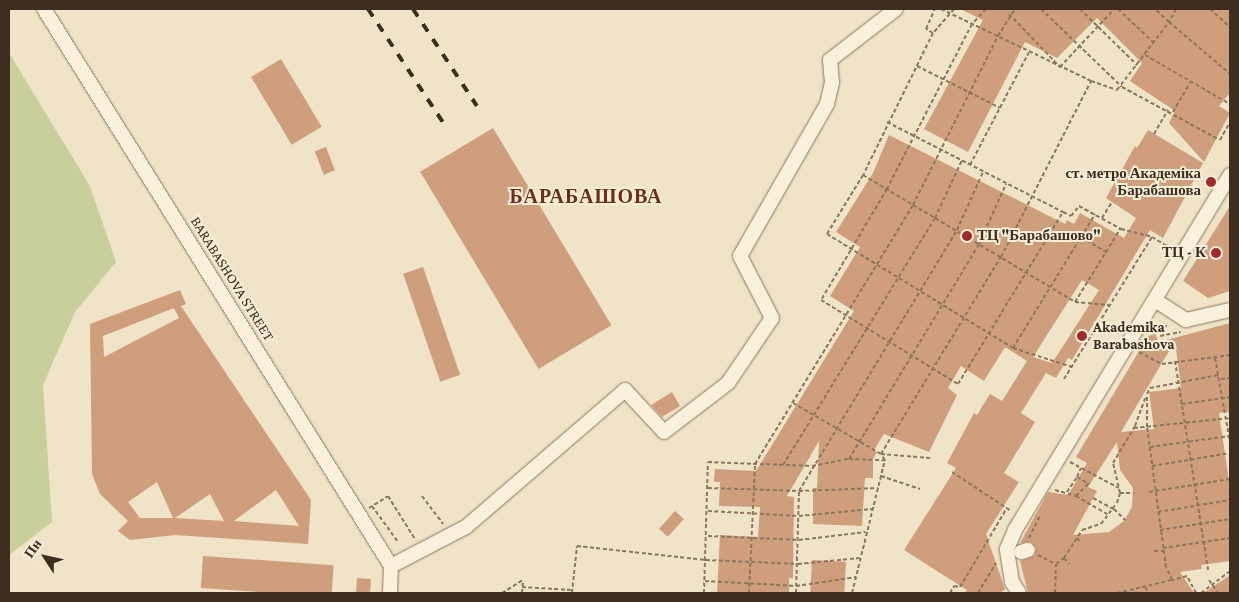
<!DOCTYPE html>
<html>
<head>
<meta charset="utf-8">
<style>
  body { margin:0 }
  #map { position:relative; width:1239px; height:602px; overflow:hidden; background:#f0e4c8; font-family:"Crimson Pro",serif }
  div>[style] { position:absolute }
  .green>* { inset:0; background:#c9cf9b }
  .building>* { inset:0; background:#cf9f7d; transform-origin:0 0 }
  .path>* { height:2px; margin-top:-1px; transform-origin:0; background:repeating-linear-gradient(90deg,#8d765c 0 4px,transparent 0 6.5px) }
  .roads { filter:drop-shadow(0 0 1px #8d765c) drop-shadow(0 0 1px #8d765c) }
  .minor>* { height:14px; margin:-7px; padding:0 7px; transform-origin:7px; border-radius:7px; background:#faf1dc }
  .rail>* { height:4px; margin-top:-2px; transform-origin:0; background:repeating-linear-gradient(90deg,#3d2e20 0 9px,transparent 0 18px) }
  .dots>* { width:14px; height:14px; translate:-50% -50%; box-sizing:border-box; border:2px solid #f7eed8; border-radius:50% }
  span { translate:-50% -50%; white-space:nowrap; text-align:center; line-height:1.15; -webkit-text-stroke:4px #f7eed8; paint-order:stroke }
  .poi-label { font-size:15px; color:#3d2e20; font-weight:700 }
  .right { translate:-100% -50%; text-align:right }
  .left { translate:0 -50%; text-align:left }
  .street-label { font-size:15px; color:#3d2e20 }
  .district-label { font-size:20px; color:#6b2e1e; font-weight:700; letter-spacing:1px }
  .frame { position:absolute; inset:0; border:10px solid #3d2e20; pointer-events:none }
  .north { position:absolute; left:20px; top:532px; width:50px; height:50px; -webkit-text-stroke:4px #f7eed8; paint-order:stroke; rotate:305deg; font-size:14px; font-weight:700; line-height:20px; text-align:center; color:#3d2e20 }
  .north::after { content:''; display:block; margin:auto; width:18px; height:22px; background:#3d2e20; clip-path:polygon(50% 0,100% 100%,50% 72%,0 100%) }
</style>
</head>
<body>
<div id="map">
  <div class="green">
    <div style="clip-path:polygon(9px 53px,90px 186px,116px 262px,75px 312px,43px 385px,52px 522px,9px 555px)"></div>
  </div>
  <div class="building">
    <div style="clip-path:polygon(960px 9px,1230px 9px,1230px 93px,1219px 106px,1230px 113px,1204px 162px,1169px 123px,1175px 111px,1130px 81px,1142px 63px,1097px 18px,1057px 58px,1025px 42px,968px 152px,924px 129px,983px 20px)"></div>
    <div style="left:281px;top:59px;width:79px;height:35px;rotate:59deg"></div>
    <div style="left:493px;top:128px;width:230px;height:85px;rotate:59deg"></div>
    <div style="clip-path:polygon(evenodd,1148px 130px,1203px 163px,1163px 238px,1150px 230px,1072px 360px,1068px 358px,1056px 378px,1046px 373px,1021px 413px,1035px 422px,1004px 473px,1019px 482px,986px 534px,1005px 589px,1000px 593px,965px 593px,967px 590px,904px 550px,956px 468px,947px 463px,974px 413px,977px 415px,990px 394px,1002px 401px,1027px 361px,1005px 347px,984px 381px,961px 366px,948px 388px,957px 395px,929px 452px,884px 434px,874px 450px,877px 452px,873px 459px,873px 478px,865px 478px,862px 526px,813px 524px,813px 488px,817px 488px,819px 441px,787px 496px,794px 497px,793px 578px,789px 578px,789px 593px,717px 593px,720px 535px,758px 537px,760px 507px,719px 506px,720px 482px,714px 482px,715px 469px,756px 471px,854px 311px,830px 296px,860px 247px,836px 232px,873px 173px,889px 135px,1065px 224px,1067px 220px,1074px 224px,1080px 213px,1124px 238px,1136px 218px,1106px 198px,1135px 146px,1137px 148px,1148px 130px,1082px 280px,1099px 290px,1065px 343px,1052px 363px,1033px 357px,1082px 280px)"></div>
    <div style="left:326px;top:147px;width:25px;height:12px;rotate:69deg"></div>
    <div style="clip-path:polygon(1230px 206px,1230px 291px,1208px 298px,1183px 281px)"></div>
    <div style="left:423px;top:267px;width:114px;height:21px;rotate:71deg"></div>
    <div style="clip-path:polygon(evenodd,180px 290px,186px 304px,181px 306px,311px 500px,308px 544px,175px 535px,130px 540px,118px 531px,128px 521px,100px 494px,92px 474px,90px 324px,180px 290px,174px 308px,179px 318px,104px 357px,103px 336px,174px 308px,180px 290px,157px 482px,173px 518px,140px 518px,128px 502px,157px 482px,180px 290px,276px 490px,299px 526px,234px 521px,276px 490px,180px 290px,210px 494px,224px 521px,175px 518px,210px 494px)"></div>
    <div style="clip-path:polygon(evenodd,1230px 323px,1230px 412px,1219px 413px,1230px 488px,1230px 561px,1201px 565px,1202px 569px,1180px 572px,1194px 593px,1028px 593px,1020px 561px,1034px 556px,1036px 548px,1031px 542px,1020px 543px,1048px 492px,1068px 495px,1073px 487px,1087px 463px,1076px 457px,1148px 336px,1155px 334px,1159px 342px,1230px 323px,1175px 341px,1181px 388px,1149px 392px,1154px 429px,1121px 432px,1175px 341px,1230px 323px,1117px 442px,1120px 470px,1133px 488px,1132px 507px,1124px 521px,1109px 532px,1073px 535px,1097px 491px,1088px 487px,1117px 442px)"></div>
    <div style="clip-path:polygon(672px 392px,680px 406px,662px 417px,651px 405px)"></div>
    <div style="left:675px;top:511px;width:12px;height:24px;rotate:42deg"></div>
    <div style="left:203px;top:556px;width:131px;height:32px;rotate:4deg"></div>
    <div style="left:812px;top:560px;width:34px;height:33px;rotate:3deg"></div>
    <div style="clip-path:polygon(1230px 575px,1230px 593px,1203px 593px,1217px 584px)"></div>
    <div style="left:357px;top:578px;width:14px;height:15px;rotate:4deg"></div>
  </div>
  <div class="path">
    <div style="left:941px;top:9px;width:166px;rotate:25.6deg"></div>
    <div style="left:1091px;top:81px;width:28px;rotate:19deg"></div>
    <div style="left:1117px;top:90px;width:86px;rotate:-52.6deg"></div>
    <div style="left:1169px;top:22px;width:19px;rotate:-137deg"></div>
    <div style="left:954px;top:9px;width:32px;rotate:131deg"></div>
    <div style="left:933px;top:33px;width:158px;rotate:116.2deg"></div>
    <div style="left:863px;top:175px;width:69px;rotate:121.4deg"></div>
    <div style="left:827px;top:234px;width:218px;rotate:31.5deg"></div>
    <div style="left:1013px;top:348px;width:62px;rotate:17.9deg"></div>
    <div style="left:986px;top:9px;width:21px;rotate:133deg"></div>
    <div style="left:972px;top:24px;width:186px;rotate:117.3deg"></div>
    <div style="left:887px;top:189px;width:129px;rotate:120.7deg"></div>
    <div style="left:821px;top:300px;width:161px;rotate:31.5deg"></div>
    <div style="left:958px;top:384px;width:202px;rotate:-58.6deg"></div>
    <div style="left:1041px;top:9px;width:112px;rotate:43.9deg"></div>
    <div style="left:1122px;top:87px;width:111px;rotate:28.4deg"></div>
    <div style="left:1220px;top:140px;width:21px;rotate:-61deg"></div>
    <div style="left:1080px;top:9px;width:80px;rotate:44.5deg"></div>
    <div style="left:1118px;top:9px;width:50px;rotate:43.4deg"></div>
    <div style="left:1176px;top:9px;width:15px;rotate:118deg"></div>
    <div style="left:1169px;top:22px;width:80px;rotate:40.4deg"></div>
    <div style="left:1210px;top:9px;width:27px;rotate:42deg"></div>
    <div style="left:1009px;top:14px;width:74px;rotate:46.1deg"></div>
    <div style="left:1060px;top:67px;width:79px;rotate:-47deg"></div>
    <div style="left:933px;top:33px;width:8px;rotate:-150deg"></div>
    <div style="left:926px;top:29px;width:22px;rotate:-66deg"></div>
    <div style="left:1145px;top:55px;width:98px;rotate:30deg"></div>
    <div style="left:917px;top:66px;width:93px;rotate:26.8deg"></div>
    <div style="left:1173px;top:112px;width:34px;rotate:-60deg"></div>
    <div style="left:887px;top:122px;width:198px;rotate:27.1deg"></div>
    <div style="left:1063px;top:212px;width:9px;rotate:27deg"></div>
    <div style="left:1071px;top:216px;width:13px;rotate:-51deg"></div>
    <div style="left:1079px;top:206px;width:48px;rotate:28.7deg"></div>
    <div style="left:1121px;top:229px;width:32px;rotate:14deg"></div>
    <div style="left:1152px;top:237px;width:21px;rotate:31deg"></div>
    <div style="left:1154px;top:134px;width:28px;rotate:-60deg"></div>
    <div style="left:970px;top:165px;width:127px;rotate:-62.4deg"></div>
    <div style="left:863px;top:175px;width:247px;rotate:30.9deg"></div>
    <div style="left:1075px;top:302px;width:86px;rotate:-58.3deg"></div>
    <div style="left:1102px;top:218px;width:19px;rotate:-58deg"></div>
    <div style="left:1081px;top:237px;width:29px;rotate:31deg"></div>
    <div style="left:1075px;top:302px;width:34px;rotate:5deg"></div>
    <div style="left:1151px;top:332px;width:19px;rotate:-21deg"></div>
    <div style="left:1160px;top:336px;width:21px;rotate:-11deg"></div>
    <div style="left:1013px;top:348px;width:157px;rotate:-58.5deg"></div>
    <div style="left:1139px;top:352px;width:26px;rotate:28deg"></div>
    <div style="left:1162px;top:364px;width:69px;rotate:-7.5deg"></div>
    <div style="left:1215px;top:358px;width:85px;rotate:79.9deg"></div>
    <div style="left:1175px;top:361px;width:212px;rotate:81deg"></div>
    <div style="left:1064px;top:379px;width:167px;rotate:-58.2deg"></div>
    <div style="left:1221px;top:379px;width:9px;rotate:-6deg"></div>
    <div style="left:793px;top:403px;width:102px;rotate:30.1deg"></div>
    <div style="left:881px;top:454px;width:231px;rotate:-58.7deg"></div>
    <div style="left:1001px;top:257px;width:198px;rotate:-62.9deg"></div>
    <div style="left:1182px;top:404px;width:49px;rotate:-8.3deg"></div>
    <div style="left:1134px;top:428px;width:97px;rotate:-5.9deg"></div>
    <div style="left:1150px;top:447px;width:80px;rotate:-7.9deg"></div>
    <div style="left:849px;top:459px;width:251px;rotate:-58.8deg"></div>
    <div style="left:979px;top:244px;width:66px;rotate:-65.8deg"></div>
    <div style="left:1070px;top:462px;width:55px;rotate:28deg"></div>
    <div style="left:783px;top:465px;width:290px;rotate:-58.4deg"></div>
    <div style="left:935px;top:218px;width:64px;rotate:-65deg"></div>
    <div style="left:1152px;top:466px;width:79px;rotate:-9.5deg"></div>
    <div style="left:952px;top:472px;width:71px;rotate:33.5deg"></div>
    <div style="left:881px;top:476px;width:41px;rotate:18.4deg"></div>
    <div style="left:1077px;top:477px;width:10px;rotate:-66deg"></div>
    <div style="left:708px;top:488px;width:91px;rotate:1.9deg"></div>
    <div style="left:799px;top:491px;width:79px;rotate:-2.2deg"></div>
    <div style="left:1055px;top:490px;width:22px;rotate:16deg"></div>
    <div style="left:1076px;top:496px;width:20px;rotate:-45deg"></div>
    <div style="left:1067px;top:492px;width:18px;rotate:-56deg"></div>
    <div style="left:1077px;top:477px;width:14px;rotate:30deg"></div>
    <div style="left:1149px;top:492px;width:82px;rotate:-9.1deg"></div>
    <div style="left:1120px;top:493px;width:14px"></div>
    <div style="left:422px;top:496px;width:35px;rotate:53deg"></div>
    <div style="left:1076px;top:496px;width:39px;rotate:30deg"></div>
    <div style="left:1093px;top:498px;width:24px;rotate:28deg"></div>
    <div style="left:1114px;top:509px;width:16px;rotate:45deg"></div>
    <div style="left:372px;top:506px;width:44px;rotate:54.2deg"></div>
    <div style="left:369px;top:508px;width:22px;rotate:-32deg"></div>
    <div style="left:388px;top:496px;width:51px;rotate:57.9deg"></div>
    <div style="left:708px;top:511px;width:91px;rotate:3.1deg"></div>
    <div style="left:799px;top:516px;width:73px;rotate:-5.5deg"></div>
    <div style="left:1158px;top:512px;width:73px;rotate:-9.5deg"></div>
    <div style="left:1160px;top:530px;width:71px;rotate:-8.9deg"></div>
    <div style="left:708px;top:536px;width:91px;rotate:2.5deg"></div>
    <div style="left:799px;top:540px;width:67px;rotate:-6.8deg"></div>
    <div style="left:1029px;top:538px;width:25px;rotate:-64deg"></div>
    <div style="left:1077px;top:538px;width:7px;rotate:45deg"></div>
    <div style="left:1163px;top:548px;width:68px;rotate:-8.5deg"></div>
    <div style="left:1154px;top:551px;width:9px"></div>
    <div style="left:1038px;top:555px;width:20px;rotate:27deg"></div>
    <div style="left:1064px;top:558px;width:8px;rotate:50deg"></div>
    <div style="left:1209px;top:580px;width:16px;rotate:55deg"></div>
    <div style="left:705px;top:581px;width:91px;rotate:3.1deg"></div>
    <div style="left:796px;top:586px;width:61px;rotate:-8.5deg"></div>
    <div style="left:522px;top:587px;width:50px;rotate:3.4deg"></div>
    <div style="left:1145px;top:587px;width:7px;rotate:56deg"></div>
    <div style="left:502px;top:593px;width:25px;rotate:-32deg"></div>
    <div style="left:522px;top:593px;width:12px;rotate:-85deg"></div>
    <div style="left:572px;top:593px;width:47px;rotate:-83.9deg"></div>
    <div style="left:577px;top:546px;width:130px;rotate:6.2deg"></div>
    <div style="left:706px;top:560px;width:92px;rotate:2.5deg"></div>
    <div style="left:798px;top:564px;width:62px;rotate:-5.5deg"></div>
    <div style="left:704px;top:593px;width:131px;rotate:-88.3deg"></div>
    <div style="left:708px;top:462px;width:104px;rotate:2.2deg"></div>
    <div style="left:812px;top:466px;width:38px;rotate:-11deg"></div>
    <div style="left:849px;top:459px;width:36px;rotate:2deg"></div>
    <div style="left:749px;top:593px;width:129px;rotate:-87.3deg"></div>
    <div style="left:755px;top:464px;width:303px;rotate:-58.6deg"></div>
    <div style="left:913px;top:205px;width:189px;rotate:-63.3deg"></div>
    <div style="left:998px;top:36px;width:32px;rotate:-58deg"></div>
    <div style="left:796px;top:593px;width:102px;rotate:-88.3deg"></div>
    <div style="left:799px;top:491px;width:305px;rotate:-58.8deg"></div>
    <div style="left:957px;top:230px;width:64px;rotate:-65.9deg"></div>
    <div style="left:852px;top:593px;width:137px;rotate:-76.1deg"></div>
    <div style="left:885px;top:460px;width:7px;rotate:-124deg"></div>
    <div style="left:881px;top:454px;width:49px;rotate:4.7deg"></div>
    <div style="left:950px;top:593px;width:8px;rotate:-60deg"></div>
    <div style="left:954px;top:586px;width:6px;rotate:9deg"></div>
    <div style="left:960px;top:587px;width:92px;rotate:-59.3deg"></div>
    <div style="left:978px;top:593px;width:35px;rotate:-59deg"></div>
    <div style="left:1055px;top:593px;width:29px;rotate:-88deg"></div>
    <div style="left:1056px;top:564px;width:10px;rotate:-37deg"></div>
    <div style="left:1064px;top:558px;width:33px;rotate:-57deg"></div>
    <div style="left:1082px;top:530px;width:20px;rotate:-18deg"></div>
    <div style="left:1101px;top:524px;width:26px;rotate:-53deg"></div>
    <div style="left:1117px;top:503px;width:10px;rotate:-73deg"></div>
    <div style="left:1120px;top:493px;width:31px;rotate:-103deg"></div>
    <div style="left:1113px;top:463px;width:43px;rotate:-59.3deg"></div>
    <div style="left:1135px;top:426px;width:32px;rotate:-70deg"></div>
    <div style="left:1117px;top:593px;width:57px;rotate:-13.3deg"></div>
    <div style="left:1196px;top:593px;width:19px;rotate:-118deg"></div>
    <div style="left:1187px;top:576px;width:16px;rotate:165deg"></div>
    <div style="left:1172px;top:580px;width:14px;rotate:-115deg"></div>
    <div style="left:1166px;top:567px;width:141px;rotate:-97.7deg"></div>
    <div style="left:1147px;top:427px;width:33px;rotate:-90deg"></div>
    <div style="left:1147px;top:394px;width:7px;rotate:-63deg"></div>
    <div style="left:1150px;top:388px;width:70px;rotate:-10.7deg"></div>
    <div style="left:1201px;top:593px;width:36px;rotate:-37deg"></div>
  </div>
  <div class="roads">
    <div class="minor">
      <div style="left:44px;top:9px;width:656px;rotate:58.08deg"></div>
      <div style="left:1155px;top:300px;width:37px;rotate:33deg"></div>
      <div style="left:1186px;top:320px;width:45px;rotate:-12.8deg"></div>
      <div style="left:1021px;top:552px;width:7px;rotate:-16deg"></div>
      <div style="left:391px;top:566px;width:85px;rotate:-27.5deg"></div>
      <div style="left:466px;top:527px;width:210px;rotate:-40.7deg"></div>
      <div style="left:625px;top:390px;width:57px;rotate:47.1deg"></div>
      <div style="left:664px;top:432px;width:81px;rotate:-37.4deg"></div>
      <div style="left:728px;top:383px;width:78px;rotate:-55.9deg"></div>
      <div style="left:772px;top:318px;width:70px;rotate:-117.3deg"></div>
      <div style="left:740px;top:256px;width:175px;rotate:-60.2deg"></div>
      <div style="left:827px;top:104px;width:22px;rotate:-77deg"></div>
      <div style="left:832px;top:83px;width:23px;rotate:-95deg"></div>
      <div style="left:830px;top:60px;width:83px;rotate:-37.7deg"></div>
      <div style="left:390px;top:593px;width:27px;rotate:-88deg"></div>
      <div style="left:1019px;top:593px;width:13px;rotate:-122deg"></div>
      <div style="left:1012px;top:582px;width:33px;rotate:-99deg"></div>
      <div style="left:1007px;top:549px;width:21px;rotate:-67deg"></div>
      <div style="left:1015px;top:530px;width:415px;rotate:-58.8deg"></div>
    </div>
  </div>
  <div class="rail">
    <div style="left:368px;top:9px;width:141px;rotate:56.5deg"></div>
    <div style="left:413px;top:9px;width:116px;rotate:56.6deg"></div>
  </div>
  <div class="dots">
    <div style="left:1211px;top:182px;background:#9e2a2b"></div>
    <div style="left:967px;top:236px;background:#9e2a2b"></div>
    <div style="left:1216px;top:253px;background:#9e2a2b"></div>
    <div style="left:1082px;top:336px;background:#9e2a2b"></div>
  </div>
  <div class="poi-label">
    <span class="right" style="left:1201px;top:182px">ст. метро Академіка<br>Барабашова</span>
    <span class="left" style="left:977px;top:236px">ТЦ "Барабашово"</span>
    <span class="right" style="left:1206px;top:253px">ТЦ - К</span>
    <span class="left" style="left:1093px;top:336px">Akademіka<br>Barabashova</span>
  </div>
  <div class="street-label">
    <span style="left:232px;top:279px;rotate:58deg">BARABASHOVA STREET</span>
  </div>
  <div class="district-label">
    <span style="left:586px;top:196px">БАРАБАШОВА</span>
  </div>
  <div class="frame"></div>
  <div class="north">Пн</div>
</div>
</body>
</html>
